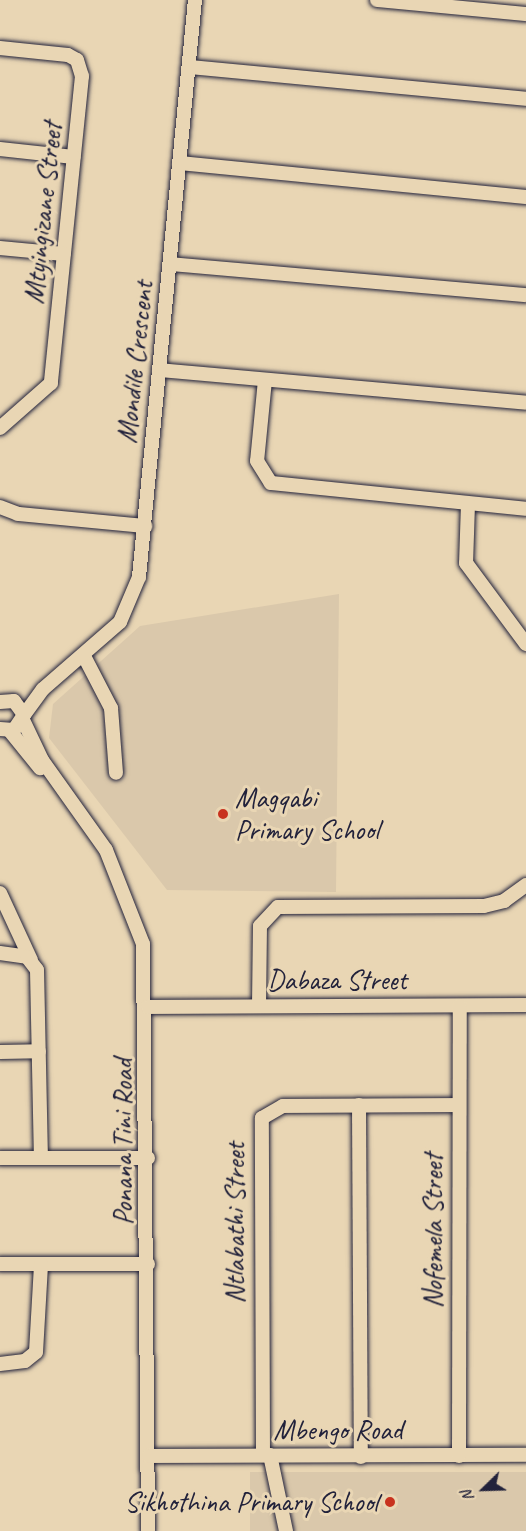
<!DOCTYPE html>
<html>
<head>
<meta charset="utf-8">
<style>
  body { margin:0 }
  #map { position:relative; width:526px; height:1531px; overflow:hidden; background:#e9d6b4; font-family:Caveat,sans-serif }
  div>[style] { position:absolute }
  .built>* { inset:0; background:#dac8ab; transform-origin:0 0 }
  .roads { filter:drop-shadow(0 0 2px #22223b) drop-shadow(0 0 2px #22223b) }
  .minor>* { height:14px; margin:-7px; padding:0 7px; transform-origin:7px; border-radius:7px; background:#e9d6b4 }
  .dots>* { width:16px; height:16px; translate:-50% -50%; box-sizing:border-box; border:3px solid #e9d6b4; border-radius:50% }
  span { translate:-50% -50%; white-space:nowrap; text-align:center; line-height:1.15; -webkit-text-stroke:6px #e9d6b4; paint-order:stroke }
  .street-label { font-size:28px; color:#22223b }
  .poi-label { font-size:28px; color:#22223b }
  .left { translate:0 -50%; text-align:left }
  .right { translate:-100% -50%; text-align:right }
  .north { position:absolute; left:454px; top:1459px; width:60px; height:60px; -webkit-text-stroke:4px #e9d6b4; paint-order:stroke; rotate:247deg; font-size:16px; font-weight:700; line-height:24px; text-align:center; color:#22223b }
  .north::after { content:''; display:block; margin:auto; width:21px; height:27px; background:#22223b; clip-path:polygon(50% 0,100% 100%,50% 72%,0 100%) }
</style>
</head>
<body>
<div id="map">
  <div class="built">
    <div style="clip-path:polygon(339px 594px,336px 892px,167px 890px,49px 738px,53px 704px,140px 626px)"></div>
    <div style="left:526px;top:1472px;width:59px;height:276px;rotate:90deg"></div>
  </div>
  <div class="roads">
    <div class="minor">
      <div style="left:377px;top:0;width:150px;rotate:5.4deg"></div>
      <div style="left:0;top:48px;width:68px;rotate:5.9deg"></div>
      <div style="left:68px;top:55px;width:10px;rotate:29deg"></div>
      <div style="left:77px;top:60px;width:17px;rotate:73deg"></div>
      <div style="left:82px;top:76px;width:309px;rotate:95.8deg"></div>
      <div style="left:51px;top:383px;width:68px;rotate:138.6deg"></div>
      <div style="left:189px;top:67px;width:339px;rotate:5.4deg"></div>
      <div style="left:0;top:149px;width:74px;rotate:6.2deg"></div>
      <div style="left:179px;top:163px;width:349px;rotate:5.6deg"></div>
      <div style="left:0;top:248px;width:64px;rotate:5.4deg"></div>
      <div style="left:170px;top:264px;width:357px;rotate:5deg"></div>
      <div style="left:159px;top:370px;width:368px;rotate:5.1deg"></div>
      <div style="left:265px;top:380px;width:81px;rotate:95.6deg"></div>
      <div style="left:257px;top:461px;width:26px;rotate:58deg"></div>
      <div style="left:271px;top:483px;width:256px;rotate:5.8deg"></div>
      <div style="left:468px;top:504px;width:59px;rotate:91.9deg"></div>
      <div style="left:466px;top:563px;width:101px;rotate:53.5deg"></div>
      <div style="left:0;top:507px;width:19px;rotate:21deg"></div>
      <div style="left:18px;top:514px;width:128px;rotate:5.4deg"></div>
      <div style="left:84px;top:656px;width:59px;rotate:62.6deg"></div>
      <div style="left:111px;top:708px;width:65px;rotate:85.6deg"></div>
      <div style="left:0;top:702px;width:14px;rotate:-4deg"></div>
      <div style="left:14px;top:701px;width:17px;rotate:54deg"></div>
      <div style="left:24px;top:715px;width:18px;rotate:124deg"></div>
      <div style="left:14px;top:730px;width:14px;rotate:-176deg"></div>
      <div style="left:24px;top:715px;width:32px;rotate:-54deg"></div>
      <div style="left:43px;top:689px;width:102px;rotate:-41deg"></div>
      <div style="left:120px;top:622px;width:49px;rotate:-67.1deg"></div>
      <div style="left:139px;top:577px;width:580px;rotate:-84.46deg"></div>
      <div style="left:23px;top:720px;width:44px;rotate:64.6deg"></div>
      <div style="left:42px;top:760px;width:110px;rotate:54.6deg"></div>
      <div style="left:106px;top:850px;width:101px;rotate:68.5deg"></div>
      <div style="left:143px;top:944px;width:587px;rotate:89.51deg"></div>
      <div style="left:10px;top:731px;width:48px;rotate:51deg"></div>
      <div style="left:0;top:893px;width:74px;rotate:65.2deg"></div>
      <div style="left:0;top:953px;width:27px;rotate:8deg"></div>
      <div style="left:27px;top:957px;width:16px;rotate:52deg"></div>
      <div style="left:37px;top:970px;width:188px;rotate:88.8deg"></div>
      <div style="left:259px;top:1006px;width:80px;rotate:-89.3deg"></div>
      <div style="left:260px;top:926px;width:26px;rotate:-47deg"></div>
      <div style="left:278px;top:907px;width:206px;rotate:-0.3deg"></div>
      <div style="left:484px;top:906px;width:21px;rotate:-14deg"></div>
      <div style="left:504px;top:901px;width:27px;rotate:-36deg"></div>
      <div style="left:148px;top:1007px;width:378px;rotate:-0.3deg"></div>
      <div style="left:0;top:1052px;width:39px;rotate:-1deg"></div>
      <div style="left:359px;top:1105px;width:352px;rotate:89.7deg"></div>
      <div style="left:0;top:1158px;width:148px"></div>
      <div style="left:0;top:1264px;width:148px"></div>
      <div style="left:0;top:1364px;width:25px;rotate:-7deg"></div>
      <div style="left:25px;top:1361px;width:14px;rotate:-39deg"></div>
      <div style="left:36px;top:1352px;width:88px;rotate:-86.7deg"></div>
      <div style="left:263px;top:1455px;width:337px;rotate:-90.2deg"></div>
      <div style="left:262px;top:1118px;width:24px;rotate:-30deg"></div>
      <div style="left:283px;top:1106px;width:175px;rotate:-0.3deg"></div>
      <div style="left:270px;top:1455px;width:78px;rotate:78.1deg"></div>
      <div style="left:149px;top:1456px;width:377px;rotate:-0.2deg"></div>
      <div style="left:459px;top:1456px;width:450px;rotate:-89.9deg"></div>
    </div>
  </div>
  <div class="dots">
    <div style="left:223px;top:814px;background:#c8321e"></div>
    <div style="left:390px;top:1502px;background:#c8321e"></div>
  </div>
  <div class="street-label">
    <span style="left:43px;top:213px;rotate:-84deg">Mtyingizane Street</span>
    <span style="left:135px;top:362px;rotate:-84deg">Mondile Crescent</span>
    <span style="left:337px;top:980px">Dabaza Street</span>
    <span style="left:123px;top:1142px;rotate:-90deg">Ponana Tini Road</span>
    <span style="left:235px;top:1223px;rotate:-90deg">Ntlabathi Street</span>
    <span style="left:433px;top:1231px;rotate:-90deg">Nofemela Street</span>
    <span style="left:338px;top:1430px">Mbengo Road</span>
  </div>
  <div class="poi-label">
    <span class="left" style="left:235px;top:814px">Magqabi<br>Primary School</span>
    <span class="right" style="left:378px;top:1502px">Sikhothina Primary School</span>
  </div>
  <div class="north">N</div>
</div>
</body>
</html>
